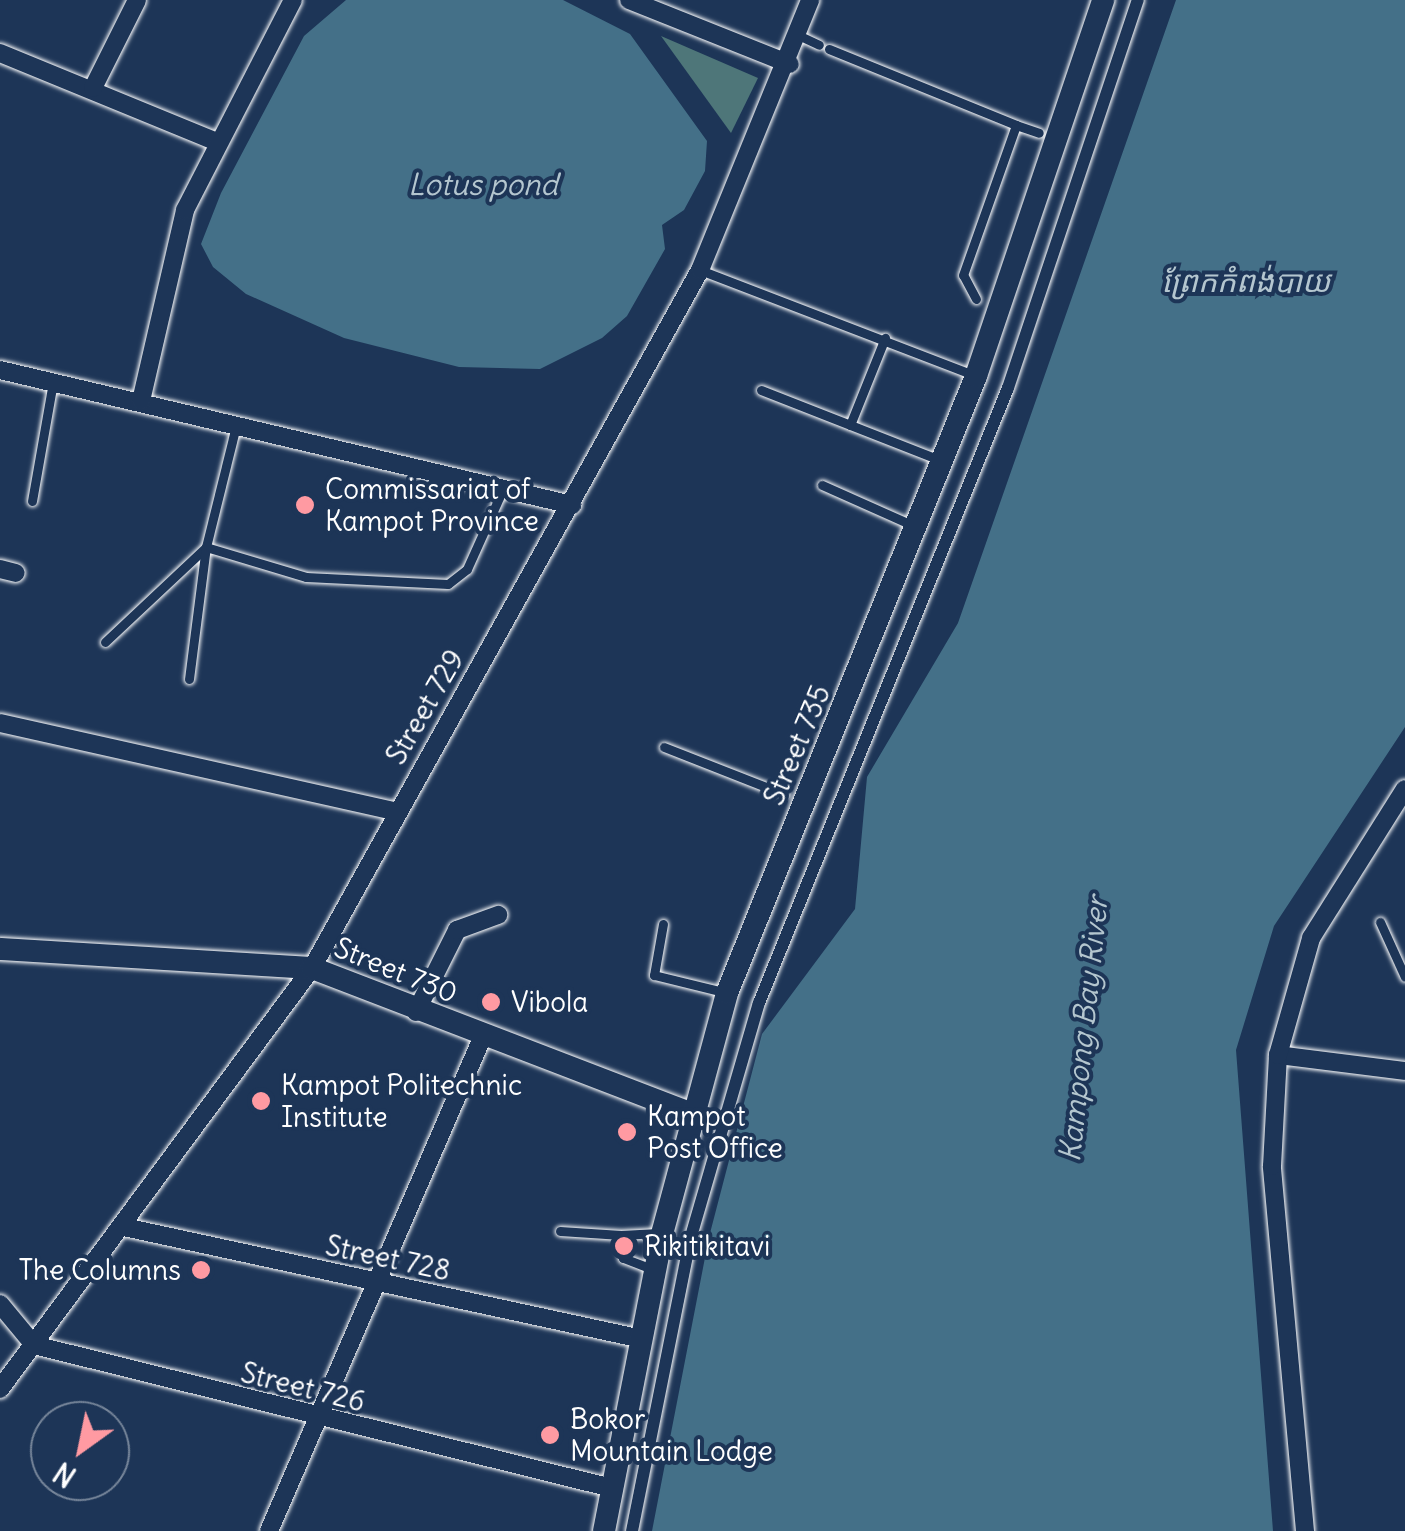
<!DOCTYPE html>
<html>
<head>
<meta charset="utf-8">
<style>
  body { margin:0 }
  #map { position:relative; width:1405px; height:1531px; overflow:hidden; background:#1d3557; font-family:Delius,"Noto Sans Khmer",sans-serif }
  div>[style] { position:absolute }
  .green>* { inset:0; background:#4e7679 }
  .water>* { inset:0; background:#447088 }
  .roads { filter:drop-shadow(0 0 2px #fff) drop-shadow(0 0 2px #fff) }
  .service>* { height:9px; margin:-4.5px; padding:0 4.5px; transform-origin:4.5px; border-radius:4.5px; background:#1d3557 }
  .pedestrian>* { height:12px; margin:-6px; padding:0 6px; transform-origin:6px; border-radius:6px; background:#1d3557 }
  .minor>* { height:18px; margin:-9px; padding:0 9px; transform-origin:9px; border-radius:9px; background:#1d3557 }
  .tertiary>* { height:22px; margin:-11px; padding:0 11px; transform-origin:11px; border-radius:11px; background:#1d3557 }
  .dots>* { width:28px; height:28px; translate:-50% -50%; box-sizing:border-box; border:5px solid #1d3557; border-radius:50% }
  span { translate:-50% -50%; white-space:nowrap; text-align:center; line-height:1.15; -webkit-text-stroke:8px #1d3557; paint-order:stroke }
  .poi-label { font-size:28px; color:#fff }
  .left { translate:0 -50%; text-align:left }
  .right { translate:-100% -50%; text-align:right }
  .street-label { font-size:28px; color:#fff }
  .water-label { font-size:30px; color:#b4c6cf; font-style:italic }
  .north { position:absolute; left:30px; top:1401px; width:100px; height:100px; box-sizing:border-box; background:#1d3557; border:2px solid #77869a; border-radius:50%; rotate:213deg; font-size:28px; font-weight:700; line-height:40px; text-align:center; color:#fff }
  .north::after { content:''; display:block; margin:auto; width:35px; height:45px; background:#ff9aa2; clip-path:polygon(50% 0,100% 100%,50% 72%,0 100%) }
</style>
</head>
<body>
<div id="map">
  <div class="green">
    <div style="clip-path:polygon(661px 36px,758px 78px,731px 133px)"></div>
  </div>
  <div class="water">
    <div style="clip-path:polygon(346px 0,563px 0,630px 34px,707px 141px,705px 171px,684px 210px,662px 225px,665px 249px,627px 316px,602px 338px,540px 369px,459px 367px,344px 338px,246px 294px,213px 267px,201px 244px,221px 193px,304px 36px)"></div>
    <div style="clip-path:polygon(1176px 0,1405px 0,1405px 727px,1274px 926px,1236px 1050px,1273px 1531px,652px 1531px,709px 1237px,762px 1034px,855px 909px,867px 777px,958px 623px)"></div>
  </div>
  <div class="roads">
    <div class="service">
      <div style="left:798px;top:35px;width:23px;rotate:25deg"></div>
      <div style="left:829px;top:49px;width:202px;rotate:22.1deg"></div>
      <div style="left:700px;top:270px;width:292px;rotate:21deg"></div>
      <div style="left:976px;top:299px;width:27px;rotate:-118deg"></div>
      <div style="left:963px;top:275px;width:159px;rotate:-70.5deg"></div>
      <div style="left:1016px;top:125px;width:24px;rotate:19deg"></div>
      <div style="left:761px;top:390px;width:192px;rotate:21.4deg"></div>
      <div style="left:850px;top:425px;width:94px;rotate:-68.1deg"></div>
      <div style="left:822px;top:485px;width:101px;rotate:24deg"></div>
      <div style="left:32px;top:501px;width:121px;rotate:-80deg"></div>
      <div style="left:105px;top:642px;width:139px;rotate:-43.2deg"></div>
      <div style="left:206px;top:547px;width:104px;rotate:16.7deg"></div>
      <div style="left:306px;top:577px;width:142px;rotate:2.8deg"></div>
      <div style="left:448px;top:584px;width:24px;rotate:-38deg"></div>
      <div style="left:467px;top:569px;width:88px;rotate:-65.8deg"></div>
      <div style="left:189px;top:679px;width:133px;rotate:-82.7deg"></div>
      <div style="left:206px;top:547px;width:125px;rotate:-76.1deg"></div>
      <div style="left:664px;top:747px;width:129px;rotate:21.4deg"></div>
      <div style="left:1380px;top:922px;width:60px;rotate:65.6deg"></div>
      <div style="left:663px;top:924px;width:52px;rotate:100deg"></div>
      <div style="left:654px;top:975px;width:72px;rotate:13.7deg"></div>
      <div style="left:560px;top:1231px;width:61px;rotate:3.8deg"></div>
      <div style="left:652px;top:1269px;width:31px;rotate:-159deg"></div>
      <div style="left:623px;top:1258px;width:23px;rotate:-95deg"></div>
      <div style="left:621px;top:1235px;width:37px;rotate:-3deg"></div>
    </div>
    <div class="pedestrian">
      <div style="left:632px;top:1531px;width:297px;rotate:-78.7deg"></div>
      <div style="left:690px;top:1240px;width:247px;rotate:-73.8deg"></div>
      <div style="left:759px;top:1003px;width:663px;rotate:-67.96deg"></div>
      <div style="left:1008px;top:388px;width:409px;rotate:-71.5deg"></div>
    </div>
    <div class="minor">
      <div style="left:629px;top:0;width:173px;rotate:21.7deg"></div>
      <div style="left:0;top:53px;width:232px;rotate:22.3deg"></div>
      <div style="left:93px;top:88px;width:98px;rotate:-63.4deg"></div>
      <div style="left:0;top:370px;width:588px;rotate:13.28deg"></div>
      <div style="left:141px;top:401px;width:196px;rotate:-77deg"></div>
      <div style="left:185px;top:210px;width:236px;rotate:-62.8deg"></div>
      <div style="left:0;top:569px;width:16px;rotate:14deg"></div>
      <div style="left:0;top:723px;width:407px;rotate:12.6deg"></div>
      <div style="left:416px;top:1012px;width:92px;rotate:-63.4deg"></div>
      <div style="left:457px;top:930px;width:44px;rotate:-20.1deg"></div>
      <div style="left:1278px;top:1055px;width:128px;rotate:7.2deg"></div>
      <div style="left:124px;top:1227px;width:530px;rotate:12.2deg"></div>
      <div style="left:0;top:1304px;width:53px;rotate:50.3deg"></div>
      <div style="left:34px;top:1345px;width:595px;rotate:13.9deg"></div>
      <div style="left:0;top:1389px;width:524px;rotate:-53.46deg"></div>
      <div style="left:312px;top:968px;width:799px;rotate:-60.93deg"></div>
      <div style="left:700px;top:270px;width:292px;rotate:-67.8deg"></div>
      <div style="left:269px;top:1531px;width:537px;rotate:-66.63deg"></div>
      <div style="left:1305px;top:1531px;width:366px;rotate:-95.2deg"></div>
      <div style="left:1272px;top:1166px;width:111px;rotate:-86.9deg"></div>
      <div style="left:1278px;top:1055px;width:122px;rotate:-74.2deg"></div>
      <div style="left:1311px;top:938px;width:176px;rotate:-57.8deg"></div>
    </div>
    <div class="tertiary">
      <div style="left:0;top:949px;width:313px;rotate:3.5deg"></div>
      <div style="left:312px;top:968px;width:409px;rotate:21deg"></div>
      <div style="left:604px;top:1531px;width:303px;rotate:-78.9deg"></div>
      <div style="left:662px;top:1234px;width:250px;rotate:-74.9deg"></div>
      <div style="left:727px;top:993px;width:665px;rotate:-68.02deg"></div>
      <div style="left:976px;top:376px;width:397px;rotate:-71.3deg"></div>
    </div>
  </div>
  <div class="dots">
    <div style="left:305px;top:505px;background:#ff9aa2"></div>
    <div style="left:491px;top:1002px;background:#ff9aa2"></div>
    <div style="left:261px;top:1101px;background:#ff9aa2"></div>
    <div style="left:627px;top:1132px;background:#ff9aa2"></div>
    <div style="left:624px;top:1246px;background:#ff9aa2"></div>
    <div style="left:201px;top:1270px;background:#ff9aa2"></div>
    <div style="left:550px;top:1435px;background:#ff9aa2"></div>
  </div>
  <div class="poi-label">
    <span class="left" style="left:325px;top:505px">Commissariat of<br>Kampot Province</span>
    <span class="left" style="left:511px;top:1002px">Vibola</span>
    <span class="left" style="left:281px;top:1101px">Kampot Politechnic<br>Institute</span>
    <span class="left" style="left:647px;top:1132px">Kampot<br>Post Office</span>
    <span class="left" style="left:644px;top:1246px">Rikitikitavi</span>
    <span class="right" style="left:181px;top:1270px">The Columns</span>
    <span class="left" style="left:570px;top:1435px">Bokor<br>Mountain Lodge</span>
  </div>
  <div class="street-label">
    <span style="left:425px;top:707px;rotate:-60deg">Street 729</span>
    <span style="left:797px;top:745px;rotate:-67deg">Street 735</span>
    <span style="left:396px;top:970px;rotate:22deg">Street 730</span>
    <span style="left:388px;top:1258px;rotate:12deg">Street 728</span>
    <span style="left:303px;top:1387px;rotate:14deg">Street 726</span>
  </div>
  <div class="water-label">
    <span style="left:483px;top:184px">Lotus pond</span>
    <span style="left:1246px;top:281px">ព្រែកកំពង់បាយ</span>
    <span style="left:1083px;top:1029px;rotate:-84deg">Kampong Bay River</span>
  </div>
  <div class="north">N</div>
</div>
</body>
</html>
